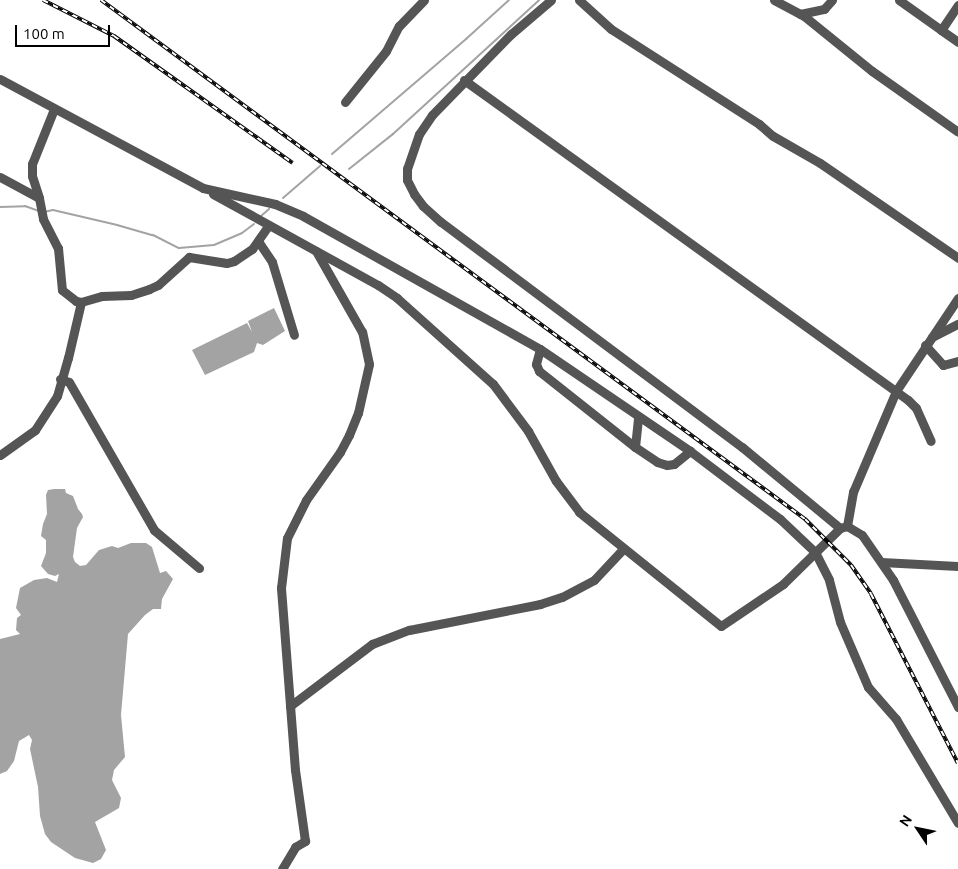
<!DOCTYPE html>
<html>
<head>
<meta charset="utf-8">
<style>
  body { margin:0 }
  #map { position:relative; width:958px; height:869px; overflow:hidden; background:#fff; font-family:Ubuntu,sans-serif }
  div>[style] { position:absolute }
  .water>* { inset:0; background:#a3a3a3 }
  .stream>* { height:2px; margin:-1px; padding:0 1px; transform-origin:1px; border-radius:1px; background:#a3a3a3 }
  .minor>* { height:9px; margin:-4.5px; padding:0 4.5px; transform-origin:4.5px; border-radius:4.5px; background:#555 }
  .rail>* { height:4px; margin-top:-2px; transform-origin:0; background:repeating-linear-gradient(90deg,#fff 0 5.5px,#000 0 11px); box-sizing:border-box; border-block:1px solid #000 }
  span { translate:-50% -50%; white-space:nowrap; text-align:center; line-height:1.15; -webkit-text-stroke:4px #fff; paint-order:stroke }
  .north { position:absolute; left:893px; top:804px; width:50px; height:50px; -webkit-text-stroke:4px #fff; paint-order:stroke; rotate:304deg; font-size:14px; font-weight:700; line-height:20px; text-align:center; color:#000 }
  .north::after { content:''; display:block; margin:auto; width:18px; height:22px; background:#000; clip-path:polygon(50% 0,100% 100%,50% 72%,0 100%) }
  .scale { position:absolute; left:15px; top:25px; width:95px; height:22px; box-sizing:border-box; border:2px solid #000; border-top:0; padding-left:6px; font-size:15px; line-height:18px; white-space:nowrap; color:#000; -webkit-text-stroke:4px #fff; paint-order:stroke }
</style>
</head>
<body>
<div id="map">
  <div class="water">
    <div style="clip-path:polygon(274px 308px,285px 331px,263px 345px,257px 343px,254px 352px,205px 375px,192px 350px,247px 323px,252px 332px,248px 321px)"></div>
    <div style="clip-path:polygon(54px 489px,65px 489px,66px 493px,73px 496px,78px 509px,82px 514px,83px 517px,77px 528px,73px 557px,75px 562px,80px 566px,86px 565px,99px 550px,112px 546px,118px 548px,131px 543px,146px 543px,152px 547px,160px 573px,166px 571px,173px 579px,162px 599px,161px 609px,153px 609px,145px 615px,128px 634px,121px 715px,125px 757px,114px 770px,112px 780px,121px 798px,119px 808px,95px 822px,106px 850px,101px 859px,93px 863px,75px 858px,51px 842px,45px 834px,40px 816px,38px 787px,30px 749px,32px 740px,29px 735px,19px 741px,14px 761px,7px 771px,0 774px,0 639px,20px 634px,16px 630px,17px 618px,21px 615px,16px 608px,20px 588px,34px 580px,47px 578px,57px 582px,59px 574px,55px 576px,48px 574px,41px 566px,46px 553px,46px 540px,41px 536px,43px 524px,47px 514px,46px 495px,48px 490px)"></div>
  </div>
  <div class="stream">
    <div style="left:332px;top:154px;width:177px;rotate:-40.6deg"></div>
    <div style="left:466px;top:39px;width:58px;rotate:-42.2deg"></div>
    <div style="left:349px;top:169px;width:56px;rotate:-38.5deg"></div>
    <div style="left:393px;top:134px;width:198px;rotate:-42.5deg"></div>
    <div style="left:283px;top:198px;width:49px;rotate:-40.9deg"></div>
    <div style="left:0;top:207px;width:25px;rotate:-2deg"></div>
    <div style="left:25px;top:206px;width:15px;rotate:20deg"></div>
    <div style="left:44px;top:212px;width:9px;rotate:-13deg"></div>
    <div style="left:53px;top:210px;width:66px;rotate:13.2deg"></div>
    <div style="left:117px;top:225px;width:37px;rotate:16deg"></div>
    <div style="left:153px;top:235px;width:29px;rotate:27deg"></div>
    <div style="left:179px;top:248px;width:35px;rotate:-5deg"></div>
    <div style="left:214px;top:245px;width:30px;rotate:-23deg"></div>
    <div style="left:242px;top:233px;width:15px;rotate:-37deg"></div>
    <div style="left:261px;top:216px;width:11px;rotate:-41deg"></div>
  </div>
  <div class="minor">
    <div style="left:551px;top:0;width:52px;rotate:139.6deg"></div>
    <div style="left:511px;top:34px;width:113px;rotate:134.3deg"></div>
    <div style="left:432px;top:115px;width:23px;rotate:124deg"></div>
    <div style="left:419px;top:134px;width:37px;rotate:109deg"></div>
    <div style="left:407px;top:169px;width:11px;rotate:90deg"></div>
    <div style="left:407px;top:180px;width:16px;rotate:63deg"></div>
    <div style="left:414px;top:194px;width:15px;rotate:53deg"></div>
    <div style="left:423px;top:206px;width:24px;rotate:42deg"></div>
    <div style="left:441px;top:222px;width:376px;rotate:36.8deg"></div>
    <div style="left:742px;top:447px;width:127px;rotate:39.6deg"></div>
    <div style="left:579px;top:0;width:43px;rotate:42.2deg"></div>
    <div style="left:611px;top:29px;width:176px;rotate:32.7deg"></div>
    <div style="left:759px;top:124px;width:18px;rotate:41deg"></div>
    <div style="left:773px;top:136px;width:54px;rotate:29.9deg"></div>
    <div style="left:820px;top:163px;width:168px;rotate:34.5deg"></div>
    <div style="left:774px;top:0;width:34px;rotate:28deg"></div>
    <div style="left:804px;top:16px;width:87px;rotate:39deg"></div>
    <div style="left:872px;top:71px;width:105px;rotate:35.3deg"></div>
    <div style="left:899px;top:0;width:52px;rotate:35.5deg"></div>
    <div style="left:958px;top:5px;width:30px;rotate:124deg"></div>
    <div style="left:941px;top:30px;width:21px;rotate:35deg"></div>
    <div style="left:800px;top:14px;width:25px;rotate:-12deg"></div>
    <div style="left:824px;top:9px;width:12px;rotate:-48deg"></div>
    <div style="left:0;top:79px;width:230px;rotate:28.2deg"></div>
    <div style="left:203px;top:188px;width:74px;rotate:12.5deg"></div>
    <div style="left:275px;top:204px;width:30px;rotate:23deg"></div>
    <div style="left:303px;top:216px;width:272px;rotate:29.3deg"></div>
    <div style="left:540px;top:349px;width:181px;rotate:34.2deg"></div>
    <div style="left:690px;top:451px;width:113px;rotate:37.1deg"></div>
    <div style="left:780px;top:519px;width:48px;rotate:43.3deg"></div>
    <div style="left:815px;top:552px;width:31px;rotate:63deg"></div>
    <div style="left:829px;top:580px;width:43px;rotate:75.3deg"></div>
    <div style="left:840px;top:622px;width:71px;rotate:66.7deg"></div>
    <div style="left:868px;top:687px;width:43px;rotate:48.8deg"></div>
    <div style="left:896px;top:719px;width:121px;rotate:59.2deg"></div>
    <div style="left:464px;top:80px;width:547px;rotate:35.78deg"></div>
    <div style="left:908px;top:400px;width:11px;rotate:45deg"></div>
    <div style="left:916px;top:408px;width:36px;rotate:66deg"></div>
    <div style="left:345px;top:102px;width:65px;rotate:-51.2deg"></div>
    <div style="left:386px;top:51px;width:28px;rotate:-63deg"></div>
    <div style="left:399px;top:26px;width:36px;rotate:-46deg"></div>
    <div style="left:54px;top:109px;width:59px;rotate:111.8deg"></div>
    <div style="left:32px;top:164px;width:12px;rotate:90deg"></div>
    <div style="left:32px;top:176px;width:23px;rotate:72deg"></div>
    <div style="left:39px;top:198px;width:21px;rotate:79deg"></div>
    <div style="left:43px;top:219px;width:33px;rotate:63deg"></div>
    <div style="left:58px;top:248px;width:42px;rotate:84.6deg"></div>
    <div style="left:62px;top:290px;width:18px;rotate:38deg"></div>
    <div style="left:76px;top:301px;width:5px;rotate:11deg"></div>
    <div style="left:81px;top:302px;width:22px;rotate:-16deg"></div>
    <div style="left:102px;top:296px;width:29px;rotate:-2deg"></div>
    <div style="left:131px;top:295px;width:19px;rotate:-18deg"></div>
    <div style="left:149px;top:289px;width:10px;rotate:-24deg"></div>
    <div style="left:158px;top:285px;width:42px;rotate:-42.1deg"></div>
    <div style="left:189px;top:257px;width:38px;rotate:9deg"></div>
    <div style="left:227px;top:263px;width:7px;rotate:-16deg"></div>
    <div style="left:234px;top:261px;width:22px;rotate:-34deg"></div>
    <div style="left:252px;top:249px;width:29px;rotate:-55deg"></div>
    <div style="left:0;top:177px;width:44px;rotate:28.3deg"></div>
    <div style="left:213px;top:194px;width:188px;rotate:28.9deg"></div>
    <div style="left:378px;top:285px;width:23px;rotate:34deg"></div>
    <div style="left:397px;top:298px;width:129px;rotate:41.9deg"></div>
    <div style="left:493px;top:384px;width:59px;rotate:53.3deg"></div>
    <div style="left:528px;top:431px;width:57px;rotate:60.8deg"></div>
    <div style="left:556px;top:481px;width:39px;rotate:53deg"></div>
    <div style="left:579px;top:512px;width:182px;rotate:38.8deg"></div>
    <div style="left:721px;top:626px;width:75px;rotate:-34.1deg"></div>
    <div style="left:783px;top:584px;width:80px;rotate:-44.5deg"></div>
    <div style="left:840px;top:528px;width:7px;rotate:-16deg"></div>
    <div style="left:847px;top:526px;width:17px;rotate:31deg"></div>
    <div style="left:862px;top:535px;width:55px;rotate:55.4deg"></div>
    <div style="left:893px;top:580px;width:143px;rotate:62.9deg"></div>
    <div style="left:258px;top:241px;width:25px;rotate:56deg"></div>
    <div style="left:272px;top:262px;width:76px;rotate:73.2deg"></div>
    <div style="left:932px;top:337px;width:29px;rotate:-27deg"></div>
    <div style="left:925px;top:345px;width:27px;rotate:48deg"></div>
    <div style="left:943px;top:365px;width:16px;rotate:-15deg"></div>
    <div style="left:540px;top:349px;width:16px;rotate:105deg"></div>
    <div style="left:536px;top:364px;width:8px;rotate:67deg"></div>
    <div style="left:539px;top:371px;width:122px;rotate:38.4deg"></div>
    <div style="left:635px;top:447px;width:27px;rotate:34deg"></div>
    <div style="left:657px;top:462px;width:10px;rotate:17deg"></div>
    <div style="left:667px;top:465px;width:7px;rotate:-8deg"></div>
    <div style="left:674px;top:464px;width:21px;rotate:-39deg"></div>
    <div style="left:60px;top:379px;width:9px;rotate:18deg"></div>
    <div style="left:69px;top:382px;width:171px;rotate:60.1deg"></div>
    <div style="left:154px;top:530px;width:59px;rotate:40.2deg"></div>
    <div style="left:635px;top:447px;width:31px;rotate:-84deg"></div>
    <div style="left:0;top:455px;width:43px;rotate:-35.5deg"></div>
    <div style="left:35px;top:430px;width:40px;rotate:-57.1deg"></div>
    <div style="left:57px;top:396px;width:40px;rotate:-74deg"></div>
    <div style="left:68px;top:358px;width:57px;rotate:-76.9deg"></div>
    <div style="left:847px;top:526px;width:35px;rotate:-80deg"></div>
    <div style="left:853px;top:492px;width:110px;rotate:-66.9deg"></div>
    <div style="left:896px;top:391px;width:112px;rotate:-56.3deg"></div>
    <div style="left:881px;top:562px;width:77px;rotate:3deg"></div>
    <div style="left:290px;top:706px;width:103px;rotate:-37.1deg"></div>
    <div style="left:372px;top:644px;width:40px;rotate:-21deg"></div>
    <div style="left:409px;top:630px;width:134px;rotate:-11.2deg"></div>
    <div style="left:540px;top:604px;width:23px;rotate:-18deg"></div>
    <div style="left:562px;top:597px;width:36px;rotate:-28deg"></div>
    <div style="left:594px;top:580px;width:42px;rotate:-46.9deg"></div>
    <div style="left:282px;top:869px;width:26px;rotate:-59deg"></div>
    <div style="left:295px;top:847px;width:12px;rotate:-31deg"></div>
    <div style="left:305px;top:841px;width:72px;rotate:-98deg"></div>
    <div style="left:295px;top:770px;width:183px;rotate:-94.4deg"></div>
    <div style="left:281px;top:588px;width:50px;rotate:-83.2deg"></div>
    <div style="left:287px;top:538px;width:42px;rotate:-63.4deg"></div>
    <div style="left:306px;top:500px;width:59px;rotate:-54.7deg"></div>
    <div style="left:340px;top:452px;width:19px;rotate:-62deg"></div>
    <div style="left:349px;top:435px;width:24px;rotate:-68deg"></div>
    <div style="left:358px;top:413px;width:50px;rotate:-77.3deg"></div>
    <div style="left:369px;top:364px;width:33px;rotate:-102deg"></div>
    <div style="left:362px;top:332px;width:93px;rotate:-119.6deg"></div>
  </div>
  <div class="rail">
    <div style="left:43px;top:0;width:80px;rotate:26.9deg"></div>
    <div style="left:114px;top:36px;width:219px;rotate:35.4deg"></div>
    <div style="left:101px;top:0;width:875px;rotate:36.4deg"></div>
    <div style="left:805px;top:519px;width:65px;rotate:45deg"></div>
    <div style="left:851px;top:565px;width:35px;rotate:55deg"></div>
    <div style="left:871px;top:594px;width:190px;rotate:62.8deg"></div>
  </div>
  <div class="north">N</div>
  <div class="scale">100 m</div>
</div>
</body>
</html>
